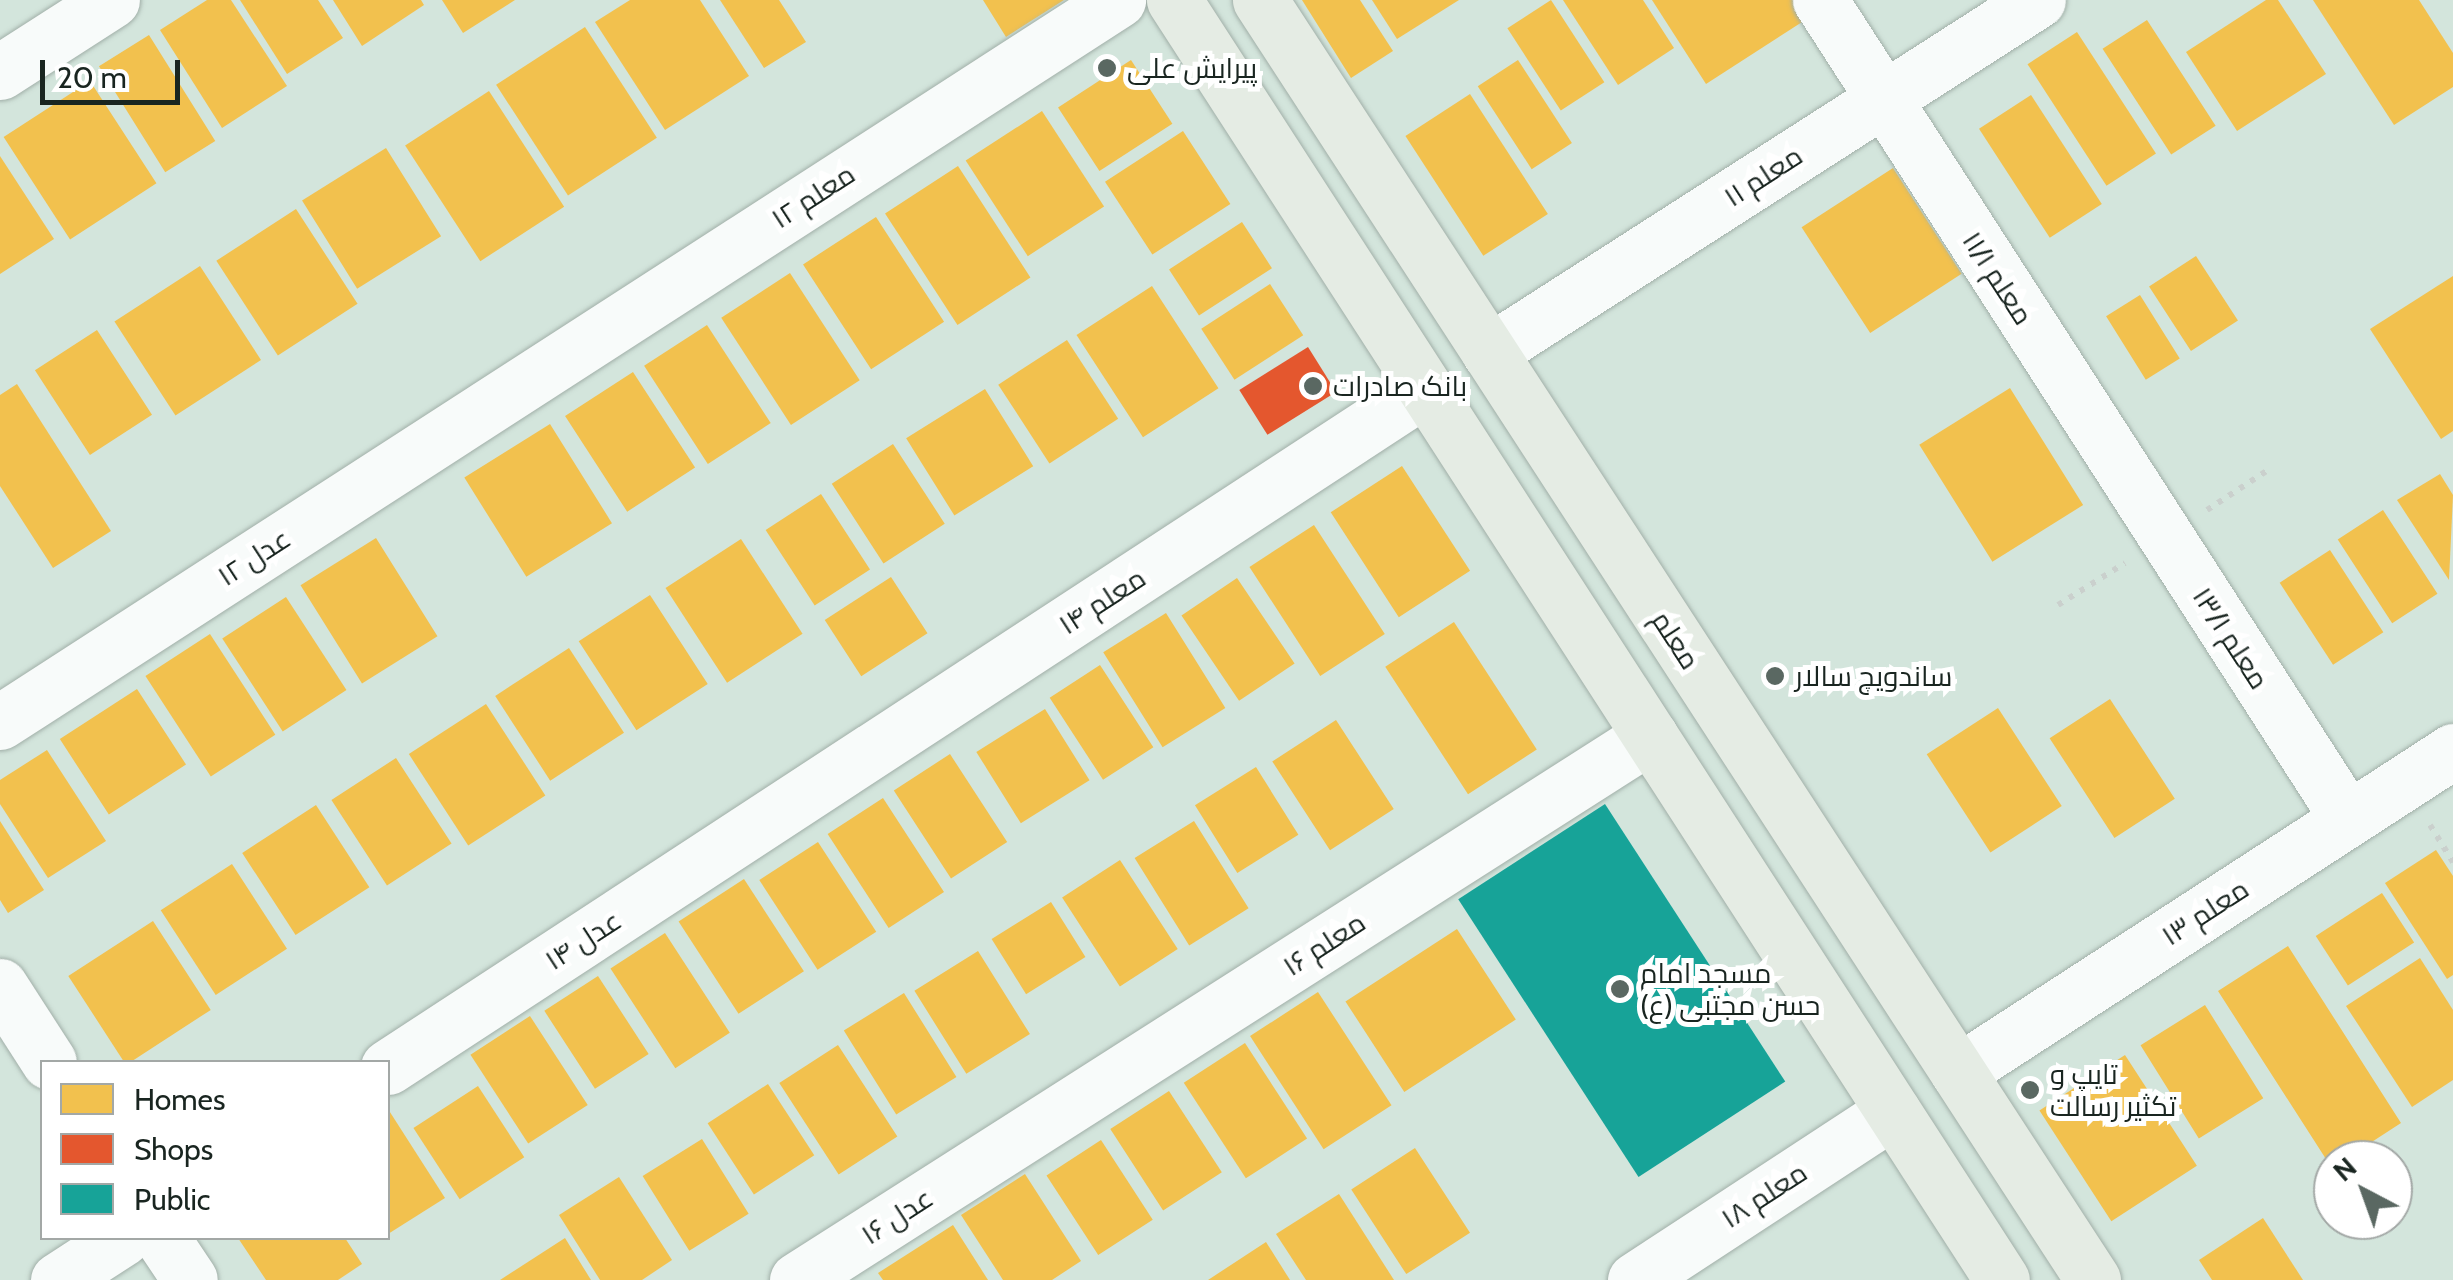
<!DOCTYPE html>
<html>
<head>
<meta charset="utf-8">
<style>
  body { margin:0 }
  #map { position:relative; width:2453px; height:1280px; overflow:hidden; background:#d3e5dc; font-family:Cabin,Cairo,sans-serif }
  div>[style] { position:absolute }
  .homes>* { inset:0; background:#f2c14e; transform-origin:0 0 }
  .shops>* { inset:0; background:#e4572e; transform-origin:0 0 }
  .public>* { inset:0; background:#17a398; transform-origin:0 0 }
  .path>* { height:6px; margin-top:-3px; transform-origin:0; background:repeating-linear-gradient(90deg,#cad0cd 0 5px,transparent 0 13px) }
  .roads { filter:drop-shadow(0 0 2px #a1afa8) drop-shadow(0 0 2px #a1afa8) }
  .minor>* { height:55px; margin:-27.5px; padding:0 27.5px; transform-origin:27.5px; border-radius:27.5px; background:#f8fbfa }
  .major>* { height:55px; margin:-27.5px; padding:0 27.5px; transform-origin:27.5px; border-radius:27.5px; background:#e5ece4 }
  .dots>* { width:28px; height:28px; translate:-50% -50%; box-sizing:border-box; border:5px solid #fff; border-radius:50% }
  span { translate:-50% -50%; white-space:nowrap; text-align:center; line-height:1.15; -webkit-text-stroke:10px #fff; paint-order:stroke }
  .poi-label { font-size:28px; color:#192520 }
  .left { translate:0 -50%; text-align:left }
  .street-label { font-size:28px; color:#192520 }
  .legend { position:absolute; left:40px; top:1060px; width:350px; height:180px; box-sizing:border-box; background:#fff; border:2px solid #a3a8a6; margin:0; padding:12px 18px; list-style:none; font-size:30px; color:#192520 }
  .legend li { display:flex; align-items:center; gap:20px; height:50px }
  .legend b { width:50px; border:2px solid #a3a8a6 }
  .north { position:absolute; left:2313px; top:1140px; width:100px; height:100px; box-sizing:border-box; background:#fff; border:2px solid #a3a8a6; border-radius:50%; rotate:319deg; font-size:28px; font-weight:700; line-height:40px; text-align:center; color:#192520 }
  .north::after { content:''; display:block; margin:auto; width:35px; height:45px; background:#5a6862; clip-path:polygon(50% 0,100% 100%,50% 72%,0 100%) }
  .scale { position:absolute; left:40px; top:60px; width:140px; height:45px; box-sizing:border-box; border:5px solid #192520; border-top:0; padding-left:12px; font-size:30px; line-height:35px; white-space:nowrap; color:#192520; -webkit-text-stroke:8px #fff; paint-order:stroke }
</style>
</head>
<body>
<div id="map">
  <div class="homes">
    <div style="clip-path:polygon(207px 0,231px 0,287px 86px,222px 128px,160px 30px)"></div>
    <div style="clip-path:polygon(240px 0,318px 0,343px 38px,287px 74px)"></div>
    <div style="clip-path:polygon(333px 0,421px 0,424px 5px,362px 46px)"></div>
    <div style="clip-path:polygon(442px 0,515px 0,463px 33px)"></div>
    <div style="clip-path:polygon(630px 0,700px 0,749px 76px,665px 130px,595px 22px)"></div>
    <div style="clip-path:polygon(720px 0,779px 0,806px 42px,764px 68px)"></div>
    <div style="clip-path:polygon(983px 0,1064px 0,1006px 37px)"></div>
    <div style="clip-path:polygon(1302px 0,1360px 0,1393px 51px,1351px 78px)"></div>
    <div style="clip-path:polygon(1372px 0,1459px 0,1397px 39px)"></div>
    <div style="left:1551px;top:0;width:98px;height:52px;rotate:57deg"></div>
    <div style="clip-path:polygon(1563px 0,1643px 0,1674px 48px,1618px 85px)"></div>
    <div style="clip-path:polygon(1652px 0,1803px 0,1813px 15px,1706px 84px)"></div>
    <div style="clip-path:polygon(2266px 0,2278px 0,2326px 74px,2237px 131px,2186px 52px)"></div>
    <div style="clip-path:polygon(2313px 0,2419px 0,2453px 53px,2453px 87px,2394px 125px)"></div>
    <div style="left:2147px;top:20px;width:126px;height:53px;rotate:57deg"></div>
    <div style="left:585px;top:27px;width:132px;height:106px;rotate:57deg"></div>
    <div style="left:2077px;top:32px;width:145px;height:59px;rotate:57deg"></div>
    <div style="left:149px;top:35px;width:125px;height:59px;rotate:58deg"></div>
    <div style="left:1131px;top:60px;width:76px;height:87px;rotate:57deg"></div>
    <div style="left:1518px;top:60px;width:99px;height:48px;rotate:57deg"></div>
    <div style="left:90px;top:81px;width:122px;height:103px;rotate:57deg"></div>
    <div style="left:489px;top:91px;width:138px;height:100px;rotate:57deg"></div>
    <div style="left:1470px;top:94px;width:143px;height:77px;rotate:57deg"></div>
    <div style="left:2031px;top:95px;width:130px;height:62px;rotate:57deg"></div>
    <div style="left:1042px;top:111px;width:114px;height:91px;rotate:57deg"></div>
    <div style="left:1183px;top:131px;width:87px;height:93px;rotate:57deg"></div>
    <div style="left:386px;top:148px;width:104px;height:99px;rotate:58deg"></div>
    <div style="clip-path:polygon(0 156px,54px 239px,0 274px)"></div>
    <div style="left:958px;top:166px;width:133px;height:87px;rotate:57deg"></div>
    <div style="left:1893px;top:168px;width:126px;height:109px;rotate:57deg"></div>
    <div style="left:296px;top:209px;width:113px;height:95px;rotate:57deg"></div>
    <div style="left:876px;top:217px;width:125px;height:87px;rotate:57deg"></div>
    <div style="left:1242px;top:222px;width:55px;height:87px;rotate:57deg"></div>
    <div style="left:2196px;top:256px;width:77px;height:56px;rotate:57deg"></div>
    <div style="left:200px;top:266px;width:112px;height:102px;rotate:57deg"></div>
    <div style="left:790px;top:273px;width:128px;height:82px;rotate:57deg"></div>
    <div style="clip-path:polygon(2453px 276px,2453px 431px,2441px 439px,2370px 329px)"></div>
    <div style="left:1270px;top:284px;width:61px;height:82px;rotate:57deg"></div>
    <div style="left:1152px;top:286px;width:122px;height:90px;rotate:57deg"></div>
    <div style="left:2140px;top:295px;width:75px;height:40px;rotate:58deg"></div>
    <div style="left:707px;top:325px;width:117px;height:75px;rotate:57deg"></div>
    <div style="left:97px;top:330px;width:101px;height:74px;rotate:57deg"></div>
    <div style="left:1067px;top:340px;width:94px;height:82px;rotate:57deg"></div>
    <div style="left:633px;top:372px;width:114px;height:81px;rotate:57deg"></div>
    <div style="clip-path:polygon(17px 384px,111px 531px,53px 568px,0 486px,0 395px)"></div>
    <div style="left:2010px;top:388px;width:138px;height:107px;rotate:58deg"></div>
    <div style="left:985px;top:389px;width:91px;height:93px;rotate:58deg"></div>
    <div style="left:550px;top:424px;width:117px;height:101px;rotate:58deg"></div>
    <div style="left:893px;top:444px;width:95px;height:73px;rotate:57deg"></div>
    <div style="left:1402px;top:466px;width:125px;height:85px;rotate:57deg"></div>
    <div style="clip-path:polygon(2440px 474px,2453px 495px,2449px 580px,2397px 500px)"></div>
    <div style="left:821px;top:494px;width:90px;height:66px;rotate:57deg"></div>
    <div style="left:2383px;top:510px;width:100px;height:54px;rotate:57deg"></div>
    <div style="left:1314px;top:525px;width:130px;height:77px;rotate:57deg"></div>
    <div style="left:376px;top:538px;width:116px;height:89px;rotate:58deg"></div>
    <div style="left:741px;top:539px;width:113px;height:90px;rotate:57deg"></div>
    <div style="left:2330px;top:550px;width:98px;height:60px;rotate:57deg"></div>
    <div style="left:891px;top:577px;width:67px;height:79px;rotate:57deg"></div>
    <div style="left:1237px;top:578px;width:103px;height:67px;rotate:56deg"></div>
    <div style="left:650px;top:595px;width:106px;height:85px;rotate:57deg"></div>
    <div style="left:286px;top:597px;width:111px;height:76px;rotate:57deg"></div>
    <div style="left:1166px;top:613px;width:112px;height:74px;rotate:58deg"></div>
    <div style="left:1454px;top:622px;width:152px;height:82px;rotate:57deg"></div>
    <div style="left:210px;top:634px;width:120px;height:77px;rotate:57deg"></div>
    <div style="left:569px;top:648px;width:101px;height:88px;rotate:57deg"></div>
    <div style="left:1100px;top:665px;width:98px;height:60px;rotate:57deg"></div>
    <div style="left:137px;top:689px;width:90px;height:92px;rotate:57deg"></div>
    <div style="left:2110px;top:699px;width:119px;height:72px;rotate:57deg"></div>
    <div style="left:486px;top:704px;width:109px;height:92px;rotate:57deg"></div>
    <div style="left:1998px;top:708px;width:117px;height:85px;rotate:57deg"></div>
    <div style="left:1045px;top:709px;width:84px;height:81px;rotate:58deg"></div>
    <div style="left:1336px;top:720px;width:106px;height:76px;rotate:57deg"></div>
    <div style="clip-path:polygon(47px 750px,106px 841px,48px 878px,0 804px,0 780px)"></div>
    <div style="left:950px;top:754px;width:105px;height:67px;rotate:57deg"></div>
    <div style="left:396px;top:758px;width:102px;height:77px;rotate:57deg"></div>
    <div style="left:1256px;top:767px;width:80px;height:72px;rotate:58deg"></div>
    <div style="left:883px;top:798px;width:112px;height:66px;rotate:57deg"></div>
    <div style="left:316px;top:805px;width:98px;height:88px;rotate:57deg"></div>
    <div style="clip-path:polygon(0 821px,44px 890px,8px 913px,0 900px)"></div>
    <div style="left:1194px;top:821px;width:103px;height:70px;rotate:58deg"></div>
    <div style="left:818px;top:842px;width:107px;height:70px;rotate:57deg"></div>
    <div style="clip-path:polygon(2436px 850px,2453px 876px,2453px 975px,2447px 979px,2385px 883px)"></div>
    <div style="left:1120px;top:860px;width:106px;height:69px;rotate:57deg"></div>
    <div style="left:232px;top:864px;width:101px;height:85px;rotate:57deg"></div>
    <div style="left:744px;top:879px;width:110px;height:78px;rotate:57deg"></div>
    <div style="left:2382px;top:893px;width:59px;height:79px;rotate:57deg"></div>
    <div style="left:1051px;top:902px;width:65px;height:70px;rotate:58deg"></div>
    <div style="left:153px;top:921px;width:106px;height:101px;rotate:57deg"></div>
    <div style="left:1457px;top:929px;width:108px;height:133px;rotate:57deg"></div>
    <div style="left:665px;top:933px;width:119px;height:65px;rotate:57deg"></div>
    <div style="clip-path:polygon(2288px 946px,2401px 1123px,2344px 1160px,2333px 1160px,2333px 1170px,2218px 991px)"></div>
    <div style="left:978px;top:951px;width:98px;height:75px;rotate:58deg"></div>
    <div style="clip-path:polygon(2420px 958px,2453px 1010px,2453px 1080px,2412px 1107px,2346px 1006px)"></div>
    <div style="left:598px;top:976px;width:93px;height:64px;rotate:57deg"></div>
    <div style="left:1318px;top:992px;width:135px;height:81px;rotate:57deg"></div>
    <div style="left:904px;top:993px;width:99px;height:71px;rotate:58deg"></div>
    <div style="left:2205px;top:1005px;width:110px;height:76px;rotate:58deg"></div>
    <div style="left:530px;top:1016px;width:106px;height:71px;rotate:57deg"></div>
    <div style="left:1245px;top:1043px;width:114px;height:73px;rotate:57deg"></div>
    <div style="left:838px;top:1045px;width:109px;height:70px;rotate:57deg"></div>
    <div style="left:2125px;top:1055px;width:132px;height:102px;rotate:57deg"></div>
    <div style="left:768px;top:1084px;width:85px;height:72px;rotate:57deg"></div>
    <div style="left:478px;top:1086px;width:85px;height:77px;rotate:57deg"></div>
    <div style="left:1169px;top:1091px;width:97px;height:70px;rotate:57deg"></div>
    <div style="clip-path:polygon(388px 1109px,445px 1198px,388px 1234px)"></div>
    <div style="left:702px;top:1139px;width:88px;height:70px;rotate:58deg"></div>
    <div style="left:1101px;top:1140px;width:95px;height:65px;rotate:57deg"></div>
    <div style="left:1415px;top:1148px;width:101px;height:76px;rotate:57deg"></div>
    <div style="clip-path:polygon(1025px 1174px,1081px 1261px,1052px 1280px,1003px 1280px,961px 1215px)"></div>
    <div style="clip-path:polygon(619px 1177px,672px 1260px,642px 1280px,600px 1280px,559px 1215px)"></div>
    <div style="clip-path:polygon(1339px 1194px,1394px 1280px,1306px 1280px,1276px 1234px)"></div>
    <div style="clip-path:polygon(2263px 1218px,2303px 1280px,2212px 1280px,2199px 1260px)"></div>
    <div style="clip-path:polygon(953px 1225px,988px 1280px,883px 1280px,878px 1273px)"></div>
    <div style="clip-path:polygon(238px 1238px,345px 1238px,362px 1264px,338px 1280px,266px 1280px)"></div>
    <div style="clip-path:polygon(565px 1238px,591px 1280px,500px 1280px)"></div>
    <div style="clip-path:polygon(1266px 1242px,1290px 1280px,1208px 1280px)"></div>
  </div>
  <div class="shops">
    <div style="left:1308px;top:347px;width:53px;height:81px;rotate:58deg"></div>
  </div>
  <div class="public">
    <div style="left:1605px;top:804px;width:331px;height:175px;rotate:57deg"></div>
  </div>
  <div class="path">
    <div style="left:2207px;top:510px;width:73px;rotate:-33.3deg"></div>
    <div style="left:2058px;top:605px;width:79px;rotate:-32.1deg"></div>
    <div style="left:2430px;top:825px;width:44px;rotate:58.1deg"></div>
  </div>
  <div class="roads">
    <div class="minor">
      <div style="left:1820px;top:0;width:974px;rotate:57.19deg"></div>
      <div style="left:0;top:72px;width:133px;rotate:-32.7deg"></div>
      <div style="left:1489px;top:352px;width:652px;rotate:-32.67deg"></div>
      <div style="left:0;top:722px;width:1331px;rotate:-32.85deg"></div>
      <div style="left:0;top:986px;width:90px;rotate:57.2deg"></div>
      <div style="left:388px;top:1067px;width:1239px;rotate:-33.18deg"></div>
      <div style="left:1958px;top:1072px;width:590px;rotate:-32.96deg"></div>
      <div style="left:162px;top:1238px;width:50px;rotate:56.3deg"></div>
      <div style="left:58px;top:1280px;width:77px;rotate:-32.9deg"></div>
      <div style="left:797px;top:1280px;width:1012px;rotate:-32.53deg"></div>
      <div style="left:1635px;top:1280px;width:308px;rotate:-33.2deg"></div>
    </div>
    <div class="major">
      <div style="left:1174px;top:0;width:1524px;rotate:57.1deg"></div>
      <div style="left:1260px;top:0;width:1527px;rotate:56.94deg"></div>
    </div>
  </div>
  <div class="dots">
    <div style="left:1107px;top:68px;background:#5a6862"></div>
    <div style="left:1313px;top:386px;background:#5a6862"></div>
    <div style="left:1775px;top:676px;background:#5a6862"></div>
    <div style="left:1620px;top:989px;background:#5a6862"></div>
    <div style="left:2030px;top:1090px;background:#5a6862"></div>
  </div>
  <div class="poi-label">
    <span class="left" style="left:1127px;top:68px">پیرایش علی</span>
    <span class="left" style="left:1333px;top:386px">بانک صادرات</span>
    <span class="left" style="left:1795px;top:676px">ساندویچ سالار</span>
    <span class="left" style="left:1640px;top:989px">مسجد امام<br>حسن مجتبی (ع)</span>
    <span class="left" style="left:2050px;top:1090px">تایپ و<br>تکثیر رسالت</span>
  </div>
  <div class="street-label">
    <span style="left:1763px;top:176px;rotate:-33deg">معلم ۱۱</span>
    <span style="left:813px;top:196px;rotate:-33deg">معلم ۱۲</span>
    <span style="left:1998px;top:278px;rotate:57deg">معلم ۱۱/۱</span>
    <span style="left:254px;top:557px;rotate:-33deg">عدل ۱۲</span>
    <span style="left:1102px;top:601px;rotate:-33deg">معلم ۱۴</span>
    <span style="left:2231px;top:638px;rotate:57deg">معلم ۱۳/۱</span>
    <span style="left:1676px;top:640px;rotate:57deg">معلم</span>
    <span style="left:2205px;top:912px;rotate:-33deg">معلم ۱۳</span>
    <span style="left:583px;top:940px;rotate:-33deg">عدل ۱۴</span>
    <span style="left:1324px;top:944px;rotate:-33deg">معلم ۱۶‌</span>
    <span style="left:1764px;top:1195px;rotate:-33deg">معلم ۱۸</span>
    <span style="left:897px;top:1216px;rotate:-33deg">عدل ۱۶</span>
  </div>
  <ul class="legend">
  <li><b style="height:28px;background:#f2c14e"></b>Homes</li>
  <li><b style="height:28px;background:#e4572e"></b>Shops</li>
  <li><b style="height:28px;background:#17a398"></b>Public</li>
  </ul>
  <div class="north">N</div>
  <div class="scale">20 m</div>
</div>
</body>
</html>
